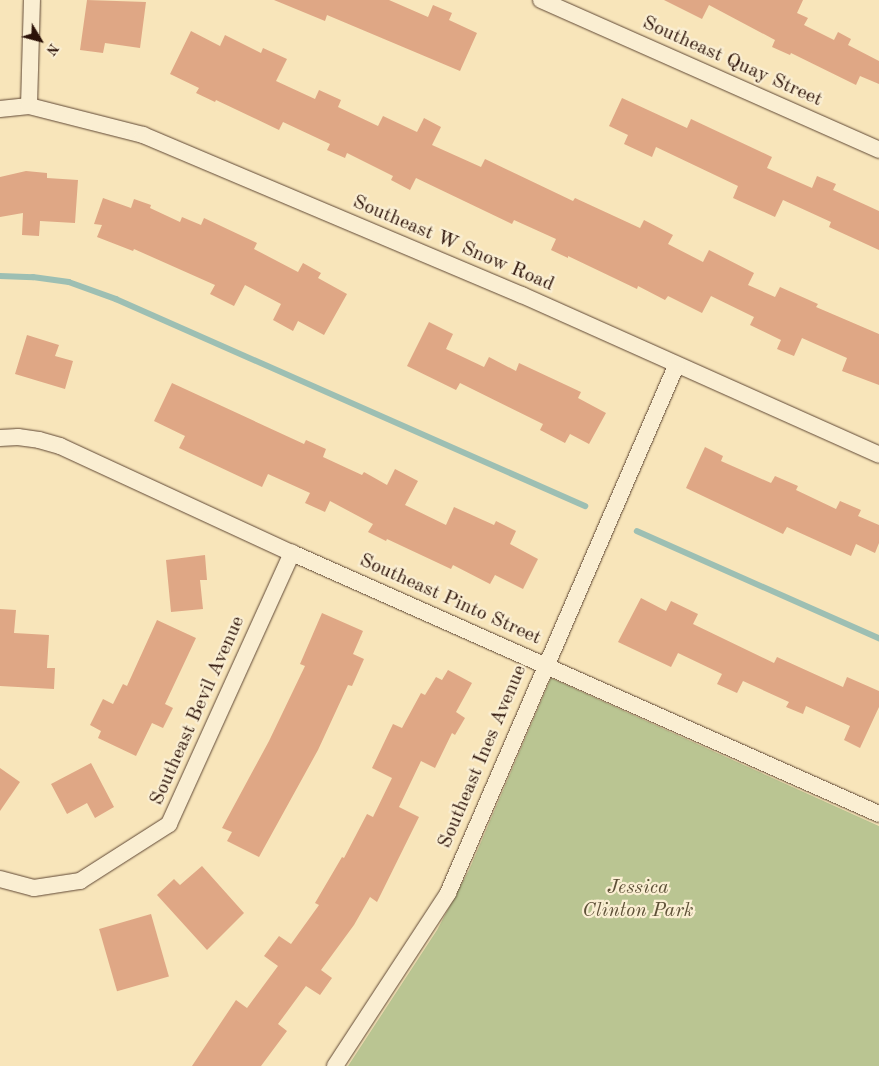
<!DOCTYPE html>
<html>
<head>
<meta charset="utf-8">
<style>
  body { margin:0 }
  #map { position:relative; width:879px; height:1066px; overflow:hidden; background:#f8e5ba; font-family:"Old Standard TT",serif }
  div>[style] { position:absolute }
  .green>* { inset:0; background:#bac592 }
  .stream>* { height:5.5px; margin:-2.75px; padding:0 2.75px; transform-origin:2.75px; border-radius:2.75px; background:#9dbfb3 }
  .building>* { inset:0; background:#dfa785; transform-origin:0 0 }
  .roads { filter:drop-shadow(0 0 1px #5f4734) drop-shadow(0 0 1px #5f4734) }
  .street>* { height:16px; margin:-8px; padding:0 8px; transform-origin:8px; border-radius:8px; background:#faeed2 }
  span { translate:-50% -50%; white-space:nowrap; text-align:center; line-height:1.15; -webkit-text-stroke:4.5px #faeed2; paint-order:stroke }
  .street-label { font-size:20px; color:#2c1208 }
  .park-label { font-size:20px; color:#5e5138; font-style:italic }
  .north { position:absolute; left:15px; top:15px; width:50px; height:50px; -webkit-text-stroke:4px #faeed2; paint-order:stroke; rotate:127deg; font-size:14px; font-weight:700; line-height:20px; text-align:center; color:#2c1208 }
  .north::after { content:''; display:block; margin:auto; width:18px; height:22px; background:#2c1208; clip-path:polygon(50% 0,100% 100%,50% 72%,0 100%) }
</style>
</head>
<body>
<div id="map">
  <div class="green">
    <div style="clip-path:polygon(551px 678px,879px 826px,879px 1066px,348px 1066px,437px 930px,469px 870px)"></div>
  </div>
  <div class="stream">
    <div style="left:0;top:276px;width:33px;rotate:2deg"></div>
    <div style="left:33px;top:277px;width:36px;rotate:8deg"></div>
    <div style="left:69px;top:282px;width:50px;rotate:19.9deg"></div>
    <div style="left:116px;top:299px;width:513px;rotate:23.81deg"></div>
    <div style="left:637px;top:531px;width:265px;rotate:23.9deg"></div>
  </div>
  <div class="building">
    <div style="clip-path:polygon(87px 0,146px 2px,140px 48px,105px 43px,103px 53px,80px 50px)"></div>
    <div style="clip-path:polygon(274px 0,389px 0,428px 17px,433px 5px,452px 13px,449px 20px,477px 33px,460px 71px,327px 15px,325px 21px)"></div>
    <div style="clip-path:polygon(664px 0,803px 0,797px 13px,808px 18px,804px 25px,834px 40px,838px 32px,851px 39px,848px 45px,879px 61px,879px 84px,860px 76px,856px 85px,791px 53px,790px 55px,772px 47px,775px 40px,709px 5px,702px 19px)"></div>
    <div style="clip-path:polygon(191px 31px,220px 46px,225px 35px,261px 53px,263px 48px,287px 59px,276px 81px,315px 99px,319px 90px,341px 100px,338px 107px,378px 126px,383px 116px,417px 132px,424px 118px,441px 127px,432px 145px,481px 167px,485px 159px,573px 201px,575px 198px,640px 228px,644px 220px,673px 235px,668px 244px,703px 262px,709px 250px,754px 273px,748px 285px,775px 297px,780px 287px,818px 304px,816px 307px,879px 334px,879px 385px,842px 371px,847px 358px,802px 338px,794px 356px,777px 349px,781px 340px,750px 325px,754px 317px,711px 296px,702px 313px,668px 296px,665px 300px,638px 286px,637px 289px,568px 256px,568px 258px,551px 250px,556px 239px,514px 220px,512px 224px,416px 178px,410px 190px,391px 180px,393px 176px,347px 153px,345px 158px,327px 150px,330px 144px,283px 122px,279px 130px,216px 100px,215px 102px,196px 93px,199px 88px,170px 74px)"></div>
    <div style="clip-path:polygon(622px 98px,687px 128px,691px 119px,772px 157px,767px 168px,812px 188px,817px 176px,836px 184px,833px 190px,879px 211px,879px 250px,829px 227px,831px 222px,783px 200px,775px 217px,733px 198px,738px 186px,656px 147px,652px 157px,624px 144px,628px 135px,609px 126px)"></div>
    <div style="clip-path:polygon(26px 171px,47px 173px,47px 178px,78px 180px,75px 223px,40px 221px,39px 236px,22px 235px,23px 213px,0 217px,0 177px)"></div>
    <div style="clip-path:polygon(103px 198px,131px 208px,134px 199px,151px 205px,150px 208px,180px 222px,182px 217px,201px 225px,204px 218px,257px 243px,254px 249px,298px 272px,303px 263px,321px 273px,318px 278px,347px 294px,324px 335px,298px 321px,293px 331px,273px 320px,281px 304px,245px 285px,234px 306px,210px 294px,215px 285px,134px 249px,133px 251px,97px 237px,102px 225px,94px 224px)"></div>
    <div style="clip-path:polygon(429px 322px,453px 334px,446px 349px,484px 367px,489px 357px,516px 371px,519px 363px,581px 392px,578px 398px,606px 413px,589px 444px,570px 434px,565px 443px,540px 430px,543px 424px,460px 383px,456px 390px,407px 366px)"></div>
    <div style="clip-path:polygon(27px 335px,59px 345px,55px 356px,73px 361px,65px 389px,15px 374px)"></div>
    <div style="clip-path:polygon(172px 383px,304px 444px,306px 440px,326px 449px,323px 457px,362px 475px,364px 472px,387px 485px,395px 469px,418px 481px,405px 505px,446px 525px,454px 507px,494px 525px,496px 521px,516px 531px,510px 544px,538px 559px,523px 589px,495px 575px,490px 584px,453px 565px,451px 569px,387px 539px,386px 541px,368px 532px,373px 524px,330px 501px,325px 512px,305px 503px,310px 493px,268px 474px,262px 487px,179px 448px,185px 436px,154px 421px)"></div>
    <div style="clip-path:polygon(705px 447px,723px 456px,721px 461px,771px 483px,775px 476px,798px 486px,796px 490px,836px 509px,840px 501px,861px 510px,858px 516px,879px 525px,879px 543px,875px 553px,856px 544px,851px 556px,787px 527px,783px 534px,686px 488px)"></div>
    <div style="clip-path:polygon(205px 555px,207px 580px,200px 580px,203px 609px,171px 612px,166px 560px)"></div>
    <div style="clip-path:polygon(641px 598px,666px 611px,671px 601px,698px 614px,693px 624px,774px 663px,777px 657px,843px 687px,847px 677px,879px 691px,879px 707px,860px 748px,844px 740px,850px 726px,806px 706px,803px 714px,786px 707px,789px 702px,743px 681px,737px 693px,717px 684px,722px 674px,678px 653px,671px 667px,618px 642px)"></div>
    <div style="clip-path:polygon(0 609px,16px 610px,14px 633px,49px 635px,47px 668px,55px 668px,54px 689px,0 686px)"></div>
    <div style="clip-path:polygon(322px 613px,363px 631px,353px 654px,364px 659px,352px 686px,348px 685px,318px 750px,259px 857px,227px 841px,232px 832px,222px 828px,269px 741px,305px 666px,300px 664px)"></div>
    <div style="clip-path:polygon(157px 620px,196px 638px,165px 704px,173px 708px,163px 728px,152px 723px,136px 756px,98px 738px,101px 731px,90px 725px,103px 699px,113px 704px,123px 684px,127px 686px)"></div>
    <div style="clip-path:polygon(448px 670px,472px 683px,456px 712px,465px 718px,455px 735px,452px 733px,435px 768px,421px 761px,399px 807px,419px 817px,377px 902px,370px 897px,354px 925px,321px 970px,332px 978px,320px 995px,306px 986px,278px 1024px,287px 1031px,261px 1066px,192px 1066px,236px 1000px,247px 1008px,278px 966px,264px 956px,279px 936px,291px 944px,319px 905px,315px 903px,342px 857px,344px 858px,367px 814px,373px 817px,392px 778px,372px 768px,393px 724px,402px 728px,421px 693px,425px 695px,436px 677px,442px 680px)"></div>
    <div style="clip-path:polygon(91px 763px,114px 807px,95px 818px,87px 803px,67px 814px,51px 784px)"></div>
    <div style="clip-path:polygon(0 768px,20px 782px,0 811px)"></div>
    <div style="clip-path:polygon(202px 866px,244px 913px,207px 950px,157px 895px,174px 879px,180px 885px)"></div>
    <div style="left:151px;top:914px;width:65px;height:54px;rotate:74deg"></div>
  </div>
  <div class="roads">
    <div class="street">
      <div style="left:541px;top:0;width:370px;rotate:23.9deg"></div>
      <div style="left:29px;top:106px;width:106px;rotate:-88.4deg"></div>
      <div style="left:0;top:109px;width:29px;rotate:-6deg"></div>
      <div style="left:29px;top:106px;width:118px;rotate:14.3deg"></div>
      <div style="left:143px;top:135px;width:411px;rotate:22.9deg"></div>
      <div style="left:522px;top:295px;width:391px;rotate:24.1deg"></div>
      <div style="left:0;top:438px;width:18px;rotate:-3deg"></div>
      <div style="left:18px;top:437px;width:21px;rotate:8deg"></div>
      <div style="left:39px;top:440px;width:22px;rotate:16deg"></div>
      <div style="left:60px;top:446px;width:255px;rotate:24.8deg"></div>
      <div style="left:292px;top:553px;width:642px;rotate:23.97deg"></div>
      <div style="left:0;top:879px;width:35px;rotate:15deg"></div>
      <div style="left:34px;top:888px;width:47px;rotate:-8.7deg"></div>
      <div style="left:80px;top:881px;width:106px;rotate:-32.6deg"></div>
      <div style="left:169px;top:824px;width:298px;rotate:-65.6deg"></div>
      <div style="left:335px;top:1066px;width:207px;rotate:-56.8deg"></div>
      <div style="left:448px;top:893px;width:574px;rotate:-66.6deg"></div>
    </div>
  </div>
  <div class="street-label">
    <span style="left:732px;top:62px;rotate:24deg">Southeast Quay Street</span>
    <span style="left:453px;top:244px;rotate:23deg">Southeast W Snow Road</span>
    <span style="left:450px;top:600px;rotate:24deg">Southeast Pinto Street</span>
    <span style="left:198px;top:711px;rotate:-66deg">Southeast Bevil Avenue</span>
    <span style="left:483px;top:757px;rotate:-67deg">Southeast Ines Avenue</span>
  </div>
  <div class="park-label">
    <span style="left:638px;top:900px">Jessica<br>Clinton Park</span>
  </div>
  <div class="north">N</div>
</div>
</body>
</html>
